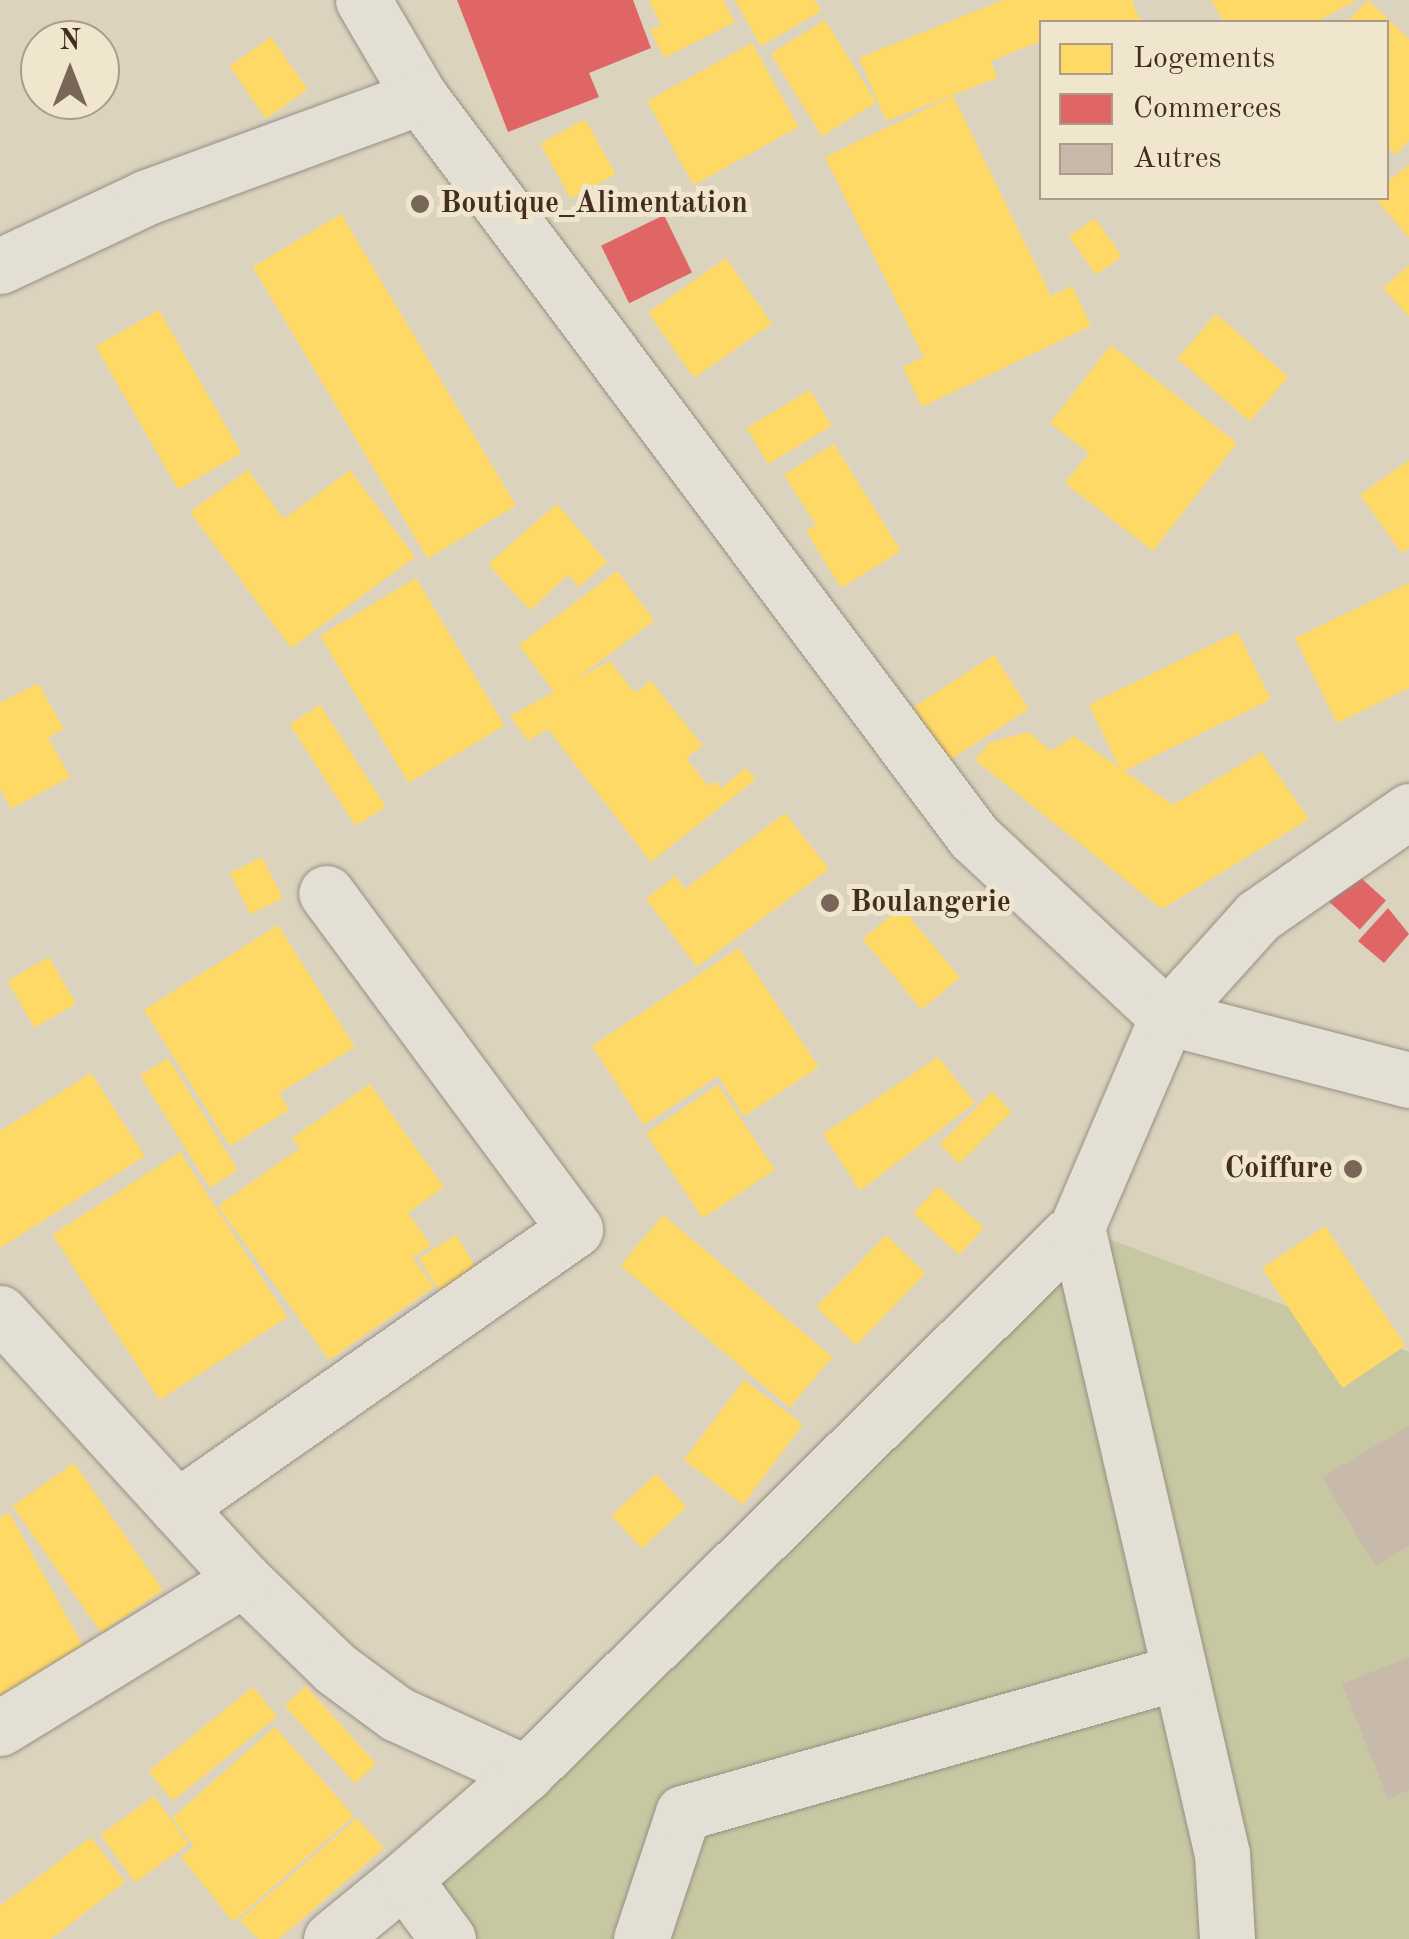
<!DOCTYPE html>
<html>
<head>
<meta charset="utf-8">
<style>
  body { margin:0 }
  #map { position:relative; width:1409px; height:1939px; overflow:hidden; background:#dbd3be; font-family:"Old Standard TT",serif }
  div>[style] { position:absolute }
  .green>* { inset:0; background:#c7c8a2 }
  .homes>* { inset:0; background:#ffd966; transform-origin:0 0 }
  .shops>* { inset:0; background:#e06666; transform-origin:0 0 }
  .building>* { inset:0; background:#c8baab }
  .roads { filter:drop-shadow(0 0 2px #978f83) drop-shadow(0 0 2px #978f83) }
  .street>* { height:55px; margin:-27.5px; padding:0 27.5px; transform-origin:27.5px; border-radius:27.5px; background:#e3dfd4 }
  .dots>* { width:28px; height:28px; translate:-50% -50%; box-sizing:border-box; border:5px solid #efe6cd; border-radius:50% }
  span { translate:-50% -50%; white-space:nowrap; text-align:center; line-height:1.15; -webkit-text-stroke:10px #efe6cd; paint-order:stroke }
  .poi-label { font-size:30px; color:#432c21; font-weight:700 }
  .left { translate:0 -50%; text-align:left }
  .right { translate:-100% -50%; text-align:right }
  .legend { position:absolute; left:1039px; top:20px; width:350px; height:180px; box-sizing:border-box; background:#efe6cd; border:2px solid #aa9c88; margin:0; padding:12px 18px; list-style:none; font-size:30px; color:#432c21 }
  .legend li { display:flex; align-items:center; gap:20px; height:50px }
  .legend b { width:50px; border:2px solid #aa9c88 }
  .north { position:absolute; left:20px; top:20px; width:100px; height:100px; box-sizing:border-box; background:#efe6cd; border:2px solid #aa9c88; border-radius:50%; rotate:0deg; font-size:28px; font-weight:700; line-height:40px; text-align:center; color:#432c21 }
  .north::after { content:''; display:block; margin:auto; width:35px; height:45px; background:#786658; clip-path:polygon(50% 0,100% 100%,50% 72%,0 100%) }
</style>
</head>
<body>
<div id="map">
  <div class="green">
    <div style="clip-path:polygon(1077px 1227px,1409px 1352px,1409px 1939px,448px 1939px,404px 1879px)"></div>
  </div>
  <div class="homes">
    <div style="clip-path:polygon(649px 0,723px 0,735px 22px,664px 58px,650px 30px,661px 25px)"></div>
    <div style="clip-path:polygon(735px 0,815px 0,821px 11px,761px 46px)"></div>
    <div style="clip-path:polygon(1003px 0,1132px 0,1140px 20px,1042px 22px,1041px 41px,991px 61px,997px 78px,886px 121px,859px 58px)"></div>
    <div style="clip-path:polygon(1211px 0,1357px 0,1316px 22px,1224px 22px)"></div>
    <div style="clip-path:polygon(1368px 0,1409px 39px,1409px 140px,1396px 155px,1386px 146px,1386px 22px,1347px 22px)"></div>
    <div style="left:825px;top:20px;width:97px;height:64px;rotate:58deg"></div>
    <div style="left:271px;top:37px;width:64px;height:51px;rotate:55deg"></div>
    <div style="left:752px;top:43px;width:96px;height:120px;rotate:61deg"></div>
    <div style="clip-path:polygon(953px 96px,1051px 296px,1072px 286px,1091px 326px,922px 407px,903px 367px,924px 357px,825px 157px)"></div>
    <div style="left:585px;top:119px;width:63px;height:51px;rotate:61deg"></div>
    <div style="clip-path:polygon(1409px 165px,1409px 238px,1375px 198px,1386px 198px,1386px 183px)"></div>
    <div style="left:341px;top:214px;width:340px;height:103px;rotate:59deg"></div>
    <div style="left:1095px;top:218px;width:47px;height:32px;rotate:55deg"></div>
    <div style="left:726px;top:258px;width:80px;height:95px;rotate:55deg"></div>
    <div style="clip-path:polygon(1409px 265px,1409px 317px,1383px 288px)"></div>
    <div style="left:159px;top:310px;width:165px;height:73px;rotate:60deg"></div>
    <div style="left:1216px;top:314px;width:96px;height:59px;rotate:41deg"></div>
    <div style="clip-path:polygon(1111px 345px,1237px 443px,1153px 551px,1065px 483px,1089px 453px,1050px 423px)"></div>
    <div style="left:810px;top:390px;width:42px;height:74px;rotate:59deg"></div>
    <div style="clip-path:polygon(834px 444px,901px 551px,841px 588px,806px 531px,816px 525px,784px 475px)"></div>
    <div style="clip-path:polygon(1409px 460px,1409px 548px,1402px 553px,1360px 495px)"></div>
    <div style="clip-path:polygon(248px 470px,284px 519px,350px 470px,415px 557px,291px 648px,190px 512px)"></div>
    <div style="clip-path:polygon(557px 504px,607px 562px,579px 587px,568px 575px,530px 610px,488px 564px)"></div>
    <div style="left:617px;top:571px;width:62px;height:123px;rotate:53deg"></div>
    <div style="left:416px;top:578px;width:172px;height:112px;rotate:59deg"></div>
    <div style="clip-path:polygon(1409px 583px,1409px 688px,1337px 723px,1295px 638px)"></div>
    <div style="left:1238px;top:632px;width:75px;height:166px;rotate:64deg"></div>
    <div style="left:994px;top:655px;width:64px;height:98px;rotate:57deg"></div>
    <div style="clip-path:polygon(610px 661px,635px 693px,651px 681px,703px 746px,686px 758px,708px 786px,716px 781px,721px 788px,746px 768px,756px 779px,651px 862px,548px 729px,528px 741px,510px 716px)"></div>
    <div style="clip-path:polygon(38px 683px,64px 729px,48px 737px,70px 777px,11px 809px,0 789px,0 703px)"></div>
    <div style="left:320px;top:705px;width:121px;height:36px;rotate:57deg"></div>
    <div style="clip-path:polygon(1028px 732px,1051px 751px,1074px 736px,1173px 805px,1262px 752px,1309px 819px,1162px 909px,975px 760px,989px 743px)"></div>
    <div style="clip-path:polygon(785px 813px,829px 869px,697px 967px,646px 899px,675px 876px,685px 889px)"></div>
    <div style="left:262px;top:857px;width:46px;height:36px;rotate:63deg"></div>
    <div style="left:901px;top:907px;width:92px;height:50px;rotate:50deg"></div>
    <div style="clip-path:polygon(278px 925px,355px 1047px,279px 1093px,289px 1110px,230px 1146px,144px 1010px)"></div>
    <div style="clip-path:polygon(739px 948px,819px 1067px,744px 1116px,718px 1076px,644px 1125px,592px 1046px)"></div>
    <div style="left:49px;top:957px;width:54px;height:48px;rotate:60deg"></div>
    <div style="clip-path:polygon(938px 1057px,975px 1103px,860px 1191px,823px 1134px)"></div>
    <div style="left:168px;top:1058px;width:132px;height:33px;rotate:58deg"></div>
    <div style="clip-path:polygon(91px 1073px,145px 1156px,0 1248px,0 1131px)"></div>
    <div style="clip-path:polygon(370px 1084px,444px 1187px,408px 1213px,431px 1245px,412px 1258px,434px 1287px,329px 1360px,218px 1206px,300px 1148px,292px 1138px)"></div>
    <div style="left:718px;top:1085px;width:102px;height:87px;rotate:56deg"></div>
    <div style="left:992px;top:1092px;width:28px;height:74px;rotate:45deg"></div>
    <div style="left:180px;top:1152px;width:197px;height:152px;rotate:57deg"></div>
    <div style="left:938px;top:1186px;width:62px;height:37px;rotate:42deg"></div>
    <div style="left:663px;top:1215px;width:221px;height:66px;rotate:40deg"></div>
    <div style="left:1325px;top:1226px;width:144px;height:76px;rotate:56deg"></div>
    <div style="left:456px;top:1235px;width:60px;height:44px;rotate:58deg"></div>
    <div style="left:886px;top:1235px;width:55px;height:100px;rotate:44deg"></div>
    <div style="left:744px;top:1380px;width:74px;height:100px;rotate:37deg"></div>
    <div style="left:74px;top:1463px;width:155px;height:75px;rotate:55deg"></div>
    <div style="left:656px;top:1474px;width:45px;height:61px;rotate:47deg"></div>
    <div style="clip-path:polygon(9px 1512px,91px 1660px,0 1709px,0 1517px)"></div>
    <div style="left:306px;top:1686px;width:105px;height:29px;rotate:48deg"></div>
    <div style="left:253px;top:1687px;width:38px;height:134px;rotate:51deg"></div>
    <div style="clip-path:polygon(275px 1727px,354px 1816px,233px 1922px,181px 1857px,194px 1846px,172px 1818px)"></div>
    <div style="left:154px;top:1796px;width:59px;height:66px;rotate:54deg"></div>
    <div style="clip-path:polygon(357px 1818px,384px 1848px,279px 1939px,258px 1939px,240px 1920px)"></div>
    <div style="clip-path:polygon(91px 1837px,125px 1882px,51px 1939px,0 1939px,0 1906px)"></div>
  </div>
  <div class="shops">
    <div style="clip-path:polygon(457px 0,633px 0,651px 48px,589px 73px,599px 97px,508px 132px)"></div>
    <div style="left:664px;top:215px;width:64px;height:70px;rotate:64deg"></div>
    <div style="left:1351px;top:869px;width:47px;height:39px;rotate:42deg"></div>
    <div style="clip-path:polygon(1388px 908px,1409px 934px,1384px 963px,1358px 941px)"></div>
  </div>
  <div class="building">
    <div style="clip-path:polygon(1409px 1426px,1409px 1546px,1375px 1566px,1322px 1477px)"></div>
    <div style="clip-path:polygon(1409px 1657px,1409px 1790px,1388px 1799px,1342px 1684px)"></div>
  </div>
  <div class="roads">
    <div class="street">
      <div style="left:363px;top:0;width:113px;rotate:59.6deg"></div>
      <div style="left:420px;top:97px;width:924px;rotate:53.18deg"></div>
      <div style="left:974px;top:837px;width:264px;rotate:43deg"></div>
      <div style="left:1167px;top:1017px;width:250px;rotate:14.6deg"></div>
      <div style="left:0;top:266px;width:162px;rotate:-25.1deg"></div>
      <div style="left:147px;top:197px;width:291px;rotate:-20.1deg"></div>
      <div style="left:1077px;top:1227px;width:644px;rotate:76.98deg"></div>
      <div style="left:1222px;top:1854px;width:85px;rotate:86.6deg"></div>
      <div style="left:0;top:1313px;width:360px;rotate:47.6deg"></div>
      <div style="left:243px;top:1579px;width:129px;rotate:44.1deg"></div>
      <div style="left:336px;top:1669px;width:76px;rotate:36.4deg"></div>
      <div style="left:397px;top:1714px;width:142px;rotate:24.6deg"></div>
      <div style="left:177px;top:1507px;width:485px;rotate:-34.9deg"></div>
      <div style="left:575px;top:1229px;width:418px;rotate:-126.5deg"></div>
      <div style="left:0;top:1728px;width:285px;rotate:-31.5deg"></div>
      <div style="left:331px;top:1939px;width:94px;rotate:-39.4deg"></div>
      <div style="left:448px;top:1939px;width:74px;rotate:-126.3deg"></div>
      <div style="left:404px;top:1879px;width:162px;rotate:-41deg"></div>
      <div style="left:526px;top:1773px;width:776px;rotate:-44.74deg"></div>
      <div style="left:1077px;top:1227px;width:228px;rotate:-66.8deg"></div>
      <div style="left:1167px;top:1017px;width:136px;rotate:-48deg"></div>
      <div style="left:1258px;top:916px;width:184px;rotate:-34.8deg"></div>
      <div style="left:641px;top:1939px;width:133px;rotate:-71.6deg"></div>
      <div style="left:683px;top:1813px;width:516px;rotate:-15.87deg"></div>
    </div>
  </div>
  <div class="dots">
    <div style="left:420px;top:204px;background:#786658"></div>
    <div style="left:830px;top:903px;background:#786658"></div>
    <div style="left:1353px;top:1169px;background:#786658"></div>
  </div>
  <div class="poi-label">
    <span class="left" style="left:440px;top:204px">Boutique_Alimentation</span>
    <span class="left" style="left:850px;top:903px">Boulangerie</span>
    <span class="right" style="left:1333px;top:1169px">Coiffure</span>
  </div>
  <ul class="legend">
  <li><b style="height:28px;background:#ffd966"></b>Logements</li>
  <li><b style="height:28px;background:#e06666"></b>Commerces</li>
  <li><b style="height:28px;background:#c8baab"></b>Autres</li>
  </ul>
  <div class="north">N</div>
</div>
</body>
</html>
